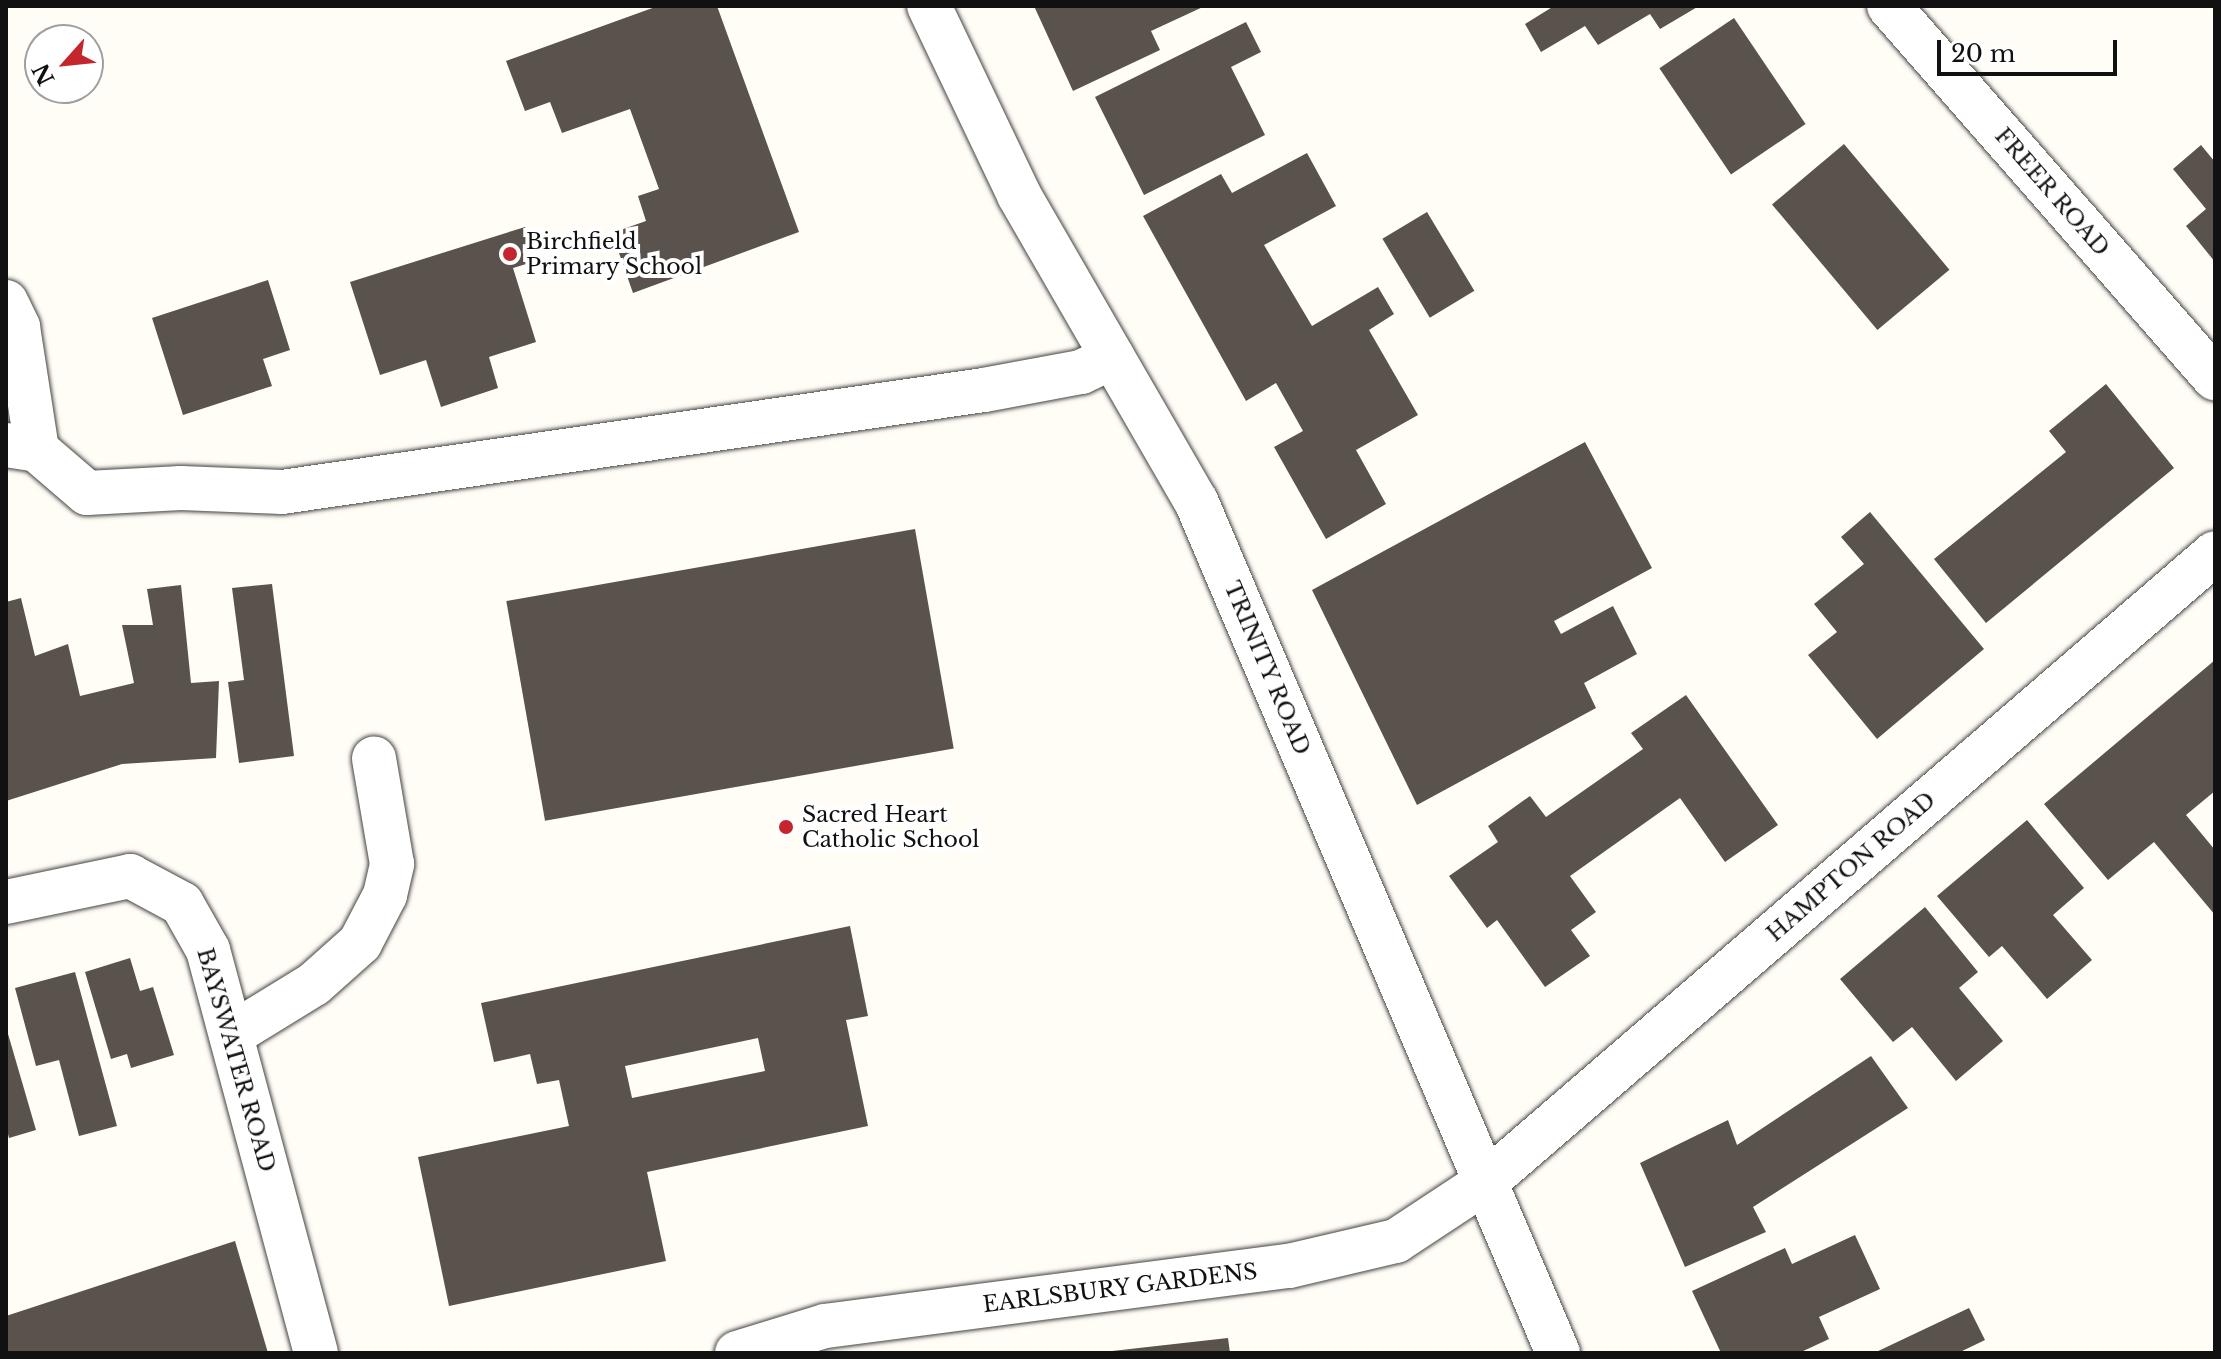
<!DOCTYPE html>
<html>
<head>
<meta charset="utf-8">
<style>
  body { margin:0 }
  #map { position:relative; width:2221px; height:1359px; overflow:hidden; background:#fffdf5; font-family:"Libre Baskerville",serif }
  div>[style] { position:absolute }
  .building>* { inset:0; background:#5a524d; transform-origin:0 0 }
  .roads { filter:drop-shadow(0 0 2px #444) drop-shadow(0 0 2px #444) }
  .minor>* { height:44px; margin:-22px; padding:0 22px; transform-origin:22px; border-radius:22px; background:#fff }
  .dots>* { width:22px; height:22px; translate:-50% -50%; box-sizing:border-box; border:4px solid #fff; border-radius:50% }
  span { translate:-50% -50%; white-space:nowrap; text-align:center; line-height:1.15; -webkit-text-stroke:8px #fff; paint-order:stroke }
  .street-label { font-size:22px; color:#111 }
  .poi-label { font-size:22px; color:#111 }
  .left { translate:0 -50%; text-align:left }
  .frame { position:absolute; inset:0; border:8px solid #111; pointer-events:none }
  .north { position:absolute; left:24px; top:24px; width:80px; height:80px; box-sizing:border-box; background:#fff; border:2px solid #a0a0a0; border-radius:50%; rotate:243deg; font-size:22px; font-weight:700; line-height:32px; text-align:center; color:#111 }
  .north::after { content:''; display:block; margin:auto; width:28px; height:36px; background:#c4262e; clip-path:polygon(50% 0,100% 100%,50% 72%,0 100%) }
  .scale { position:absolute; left:1937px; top:40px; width:180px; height:36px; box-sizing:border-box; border:4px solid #111; border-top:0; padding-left:10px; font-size:24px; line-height:28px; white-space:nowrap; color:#111; -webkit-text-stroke:6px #fff; paint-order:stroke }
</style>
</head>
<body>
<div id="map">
  <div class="building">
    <div style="clip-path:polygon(658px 6px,717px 6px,799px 232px,633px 293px,612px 233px,646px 221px,638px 196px,659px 189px,630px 109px,562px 133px,550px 102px,525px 111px,506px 61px)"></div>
    <div style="clip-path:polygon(1034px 6px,1205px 6px,1151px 31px,1160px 50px,1073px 91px)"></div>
    <div style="clip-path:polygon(1554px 6px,1699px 6px,1660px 29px,1650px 14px,1598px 45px,1585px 26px,1541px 52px,1525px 24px)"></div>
    <div style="left:1734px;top:18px;width:128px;height:90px;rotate:56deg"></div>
    <div style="clip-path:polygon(1246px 22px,1261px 52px,1231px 67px,1265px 135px,1144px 195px,1095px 97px)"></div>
    <div style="left:1844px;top:144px;width:164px;height:94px;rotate:50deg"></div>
    <div style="clip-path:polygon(2201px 145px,2215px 162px,2215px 262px,2186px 226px,2206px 209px,2173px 169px)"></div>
    <div style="clip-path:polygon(1307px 153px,1336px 206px,1264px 245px,1312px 326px,1378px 287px,1394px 314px,1369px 330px,1418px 415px,1356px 450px,1386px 504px,1326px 539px,1274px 447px,1303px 431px,1276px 383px,1246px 401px,1143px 216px,1221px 174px,1232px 193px)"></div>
    <div style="left:1427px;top:212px;width:92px;height:52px;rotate:59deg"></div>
    <div style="clip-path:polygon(525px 227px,536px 261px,513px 268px,536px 342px,489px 357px,498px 388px,441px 407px,426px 360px,380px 375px,350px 282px)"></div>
    <div style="clip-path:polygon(268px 280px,290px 350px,263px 359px,272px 386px,183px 415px,152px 318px)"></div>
    <div style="clip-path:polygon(2106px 384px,2174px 468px,1986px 623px,1934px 559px,2066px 452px,2049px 431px)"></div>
    <div style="clip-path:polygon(1585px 442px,1652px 568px,1554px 621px,1561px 634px,1613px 606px,1637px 654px,1584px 683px,1596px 708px,1417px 805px,1312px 590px)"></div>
    <div style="clip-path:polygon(1870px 512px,1984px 649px,1877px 739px,1808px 655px,1837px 632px,1814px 604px,1864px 564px,1841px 537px)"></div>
    <div style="left:915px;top:529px;width:223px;height:415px;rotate:80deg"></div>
    <div style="clip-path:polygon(272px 584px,294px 756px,239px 763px,228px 682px,244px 680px,232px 588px)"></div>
    <div style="clip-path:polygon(181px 585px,191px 683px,219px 681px,216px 758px,122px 764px,6px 801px,6px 602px,21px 598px,35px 656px,68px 644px,80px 696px,134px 683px,122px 625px,153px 625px,147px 589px)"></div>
    <div style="clip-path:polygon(2215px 660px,2215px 791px,2186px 815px,2215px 850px,2215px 915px,2154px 842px,2108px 880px,2044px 804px)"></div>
    <div style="clip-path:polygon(1686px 695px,1778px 825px,1725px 862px,1680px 798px,1570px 876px,1596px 912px,1571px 930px,1590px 956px,1545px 987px,1497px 920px,1487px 928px,1449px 876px,1498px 842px,1488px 826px,1530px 796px,1546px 817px,1643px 749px,1631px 733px)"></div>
    <div style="clip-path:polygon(2027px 820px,2084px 888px,2053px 915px,2092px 960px,2047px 999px,2002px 946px,1989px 957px,1937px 896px)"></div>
    <div style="clip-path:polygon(1925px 907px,1978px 972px,1959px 988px,2003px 1041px,1956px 1081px,1912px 1027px,1893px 1042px,1840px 979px)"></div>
    <div style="clip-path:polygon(evenodd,850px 926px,868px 1016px,846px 1020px,868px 1126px,647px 1172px,666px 1261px,449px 1306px,418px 1157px,569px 1126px,559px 1080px,537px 1084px,530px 1054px,494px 1062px,481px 1003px,850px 926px,758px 1038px,765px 1071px,632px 1098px,625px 1066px,758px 1038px)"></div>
    <div style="clip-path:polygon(130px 958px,140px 991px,153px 987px,174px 1055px,131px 1068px,127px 1054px,111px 1059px,85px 972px)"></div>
    <div style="clip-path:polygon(75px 972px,117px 1126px,79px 1136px,59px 1060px,36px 1066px,15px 988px)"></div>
    <div style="clip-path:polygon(6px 1027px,36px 1130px,9px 1138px,6px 1126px)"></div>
    <div style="clip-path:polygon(1871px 1056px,1908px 1108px,1753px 1207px,1766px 1232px,1685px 1267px,1640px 1163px,1728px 1120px,1737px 1145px)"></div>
    <div style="clip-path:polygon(1855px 1235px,1880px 1289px,1819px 1317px,1829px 1339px,1799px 1353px,1721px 1353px,1692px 1291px,1785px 1248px,1792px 1264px)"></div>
    <div style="clip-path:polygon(235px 1241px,268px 1353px,6px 1353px,6px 1316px)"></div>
    <div style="clip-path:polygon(1969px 1308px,1985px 1340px,1958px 1353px,1874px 1353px)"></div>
    <div style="clip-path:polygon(1228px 1338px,1230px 1353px,1113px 1353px,1112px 1351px)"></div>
  </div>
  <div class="roads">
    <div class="minor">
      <div style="left:929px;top:6px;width:209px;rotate:64.5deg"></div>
      <div style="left:1019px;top:195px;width:354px;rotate:60deg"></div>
      <div style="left:1196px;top:501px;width:926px;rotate:66.98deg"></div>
      <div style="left:1889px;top:6px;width:495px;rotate:48.8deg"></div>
      <div style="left:6px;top:302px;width:28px;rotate:64deg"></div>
      <div style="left:18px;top:327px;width:124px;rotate:81.2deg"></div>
      <div style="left:6px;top:445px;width:31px;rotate:9deg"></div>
      <div style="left:37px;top:450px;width:66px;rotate:40.7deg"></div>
      <div style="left:87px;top:493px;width:94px;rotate:-3deg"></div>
      <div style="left:181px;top:488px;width:101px;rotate:2.3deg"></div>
      <div style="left:282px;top:492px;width:709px;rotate:-8.27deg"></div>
      <div style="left:984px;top:390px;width:99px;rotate:-10.5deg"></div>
      <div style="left:1081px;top:372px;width:35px;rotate:-25deg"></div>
      <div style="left:6px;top:902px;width:127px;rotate:-11.8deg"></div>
      <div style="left:130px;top:876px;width:59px;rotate:28.3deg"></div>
      <div style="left:182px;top:904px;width:53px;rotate:60.5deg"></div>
      <div style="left:208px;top:950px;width:417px;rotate:75deg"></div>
      <div style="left:231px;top:1035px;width:97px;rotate:-31.6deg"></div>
      <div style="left:314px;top:984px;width:62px;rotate:-41.7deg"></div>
      <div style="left:360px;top:943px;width:54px;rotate:-62.5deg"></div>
      <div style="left:385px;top:895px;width:32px;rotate:-77deg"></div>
      <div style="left:392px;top:864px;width:107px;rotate:-99.7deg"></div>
      <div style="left:737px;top:1353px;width:92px;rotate:-17.1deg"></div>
      <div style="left:825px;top:1326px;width:468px;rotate:-7.4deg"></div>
      <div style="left:1289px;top:1266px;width:110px;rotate:-13.2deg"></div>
      <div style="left:1396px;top:1241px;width:109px;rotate:-33.4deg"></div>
      <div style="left:1487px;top:1181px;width:961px;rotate:-40.78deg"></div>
    </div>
  </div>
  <div class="dots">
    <div style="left:510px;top:254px;background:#c4262e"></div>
    <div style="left:786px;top:827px;background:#c4262e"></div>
  </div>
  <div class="street-label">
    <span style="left:2052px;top:192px;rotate:49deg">FREER ROAD</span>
    <span style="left:1267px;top:668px;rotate:67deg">TRINITY ROAD</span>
    <span style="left:1851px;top:867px;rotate:-41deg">HAMPTON ROAD</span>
    <span style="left:236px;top:1060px;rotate:74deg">BAYSWATER ROAD</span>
    <span style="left:1120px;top:1288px;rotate:-7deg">EARLSBURY GARDENS</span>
  </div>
  <div class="poi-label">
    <span class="left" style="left:526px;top:254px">Birchfield<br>Primary School</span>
    <span class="left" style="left:802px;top:827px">Sacred Heart<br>Catholic School</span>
  </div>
  <div class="frame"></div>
  <div class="north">N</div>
  <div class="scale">20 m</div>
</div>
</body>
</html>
